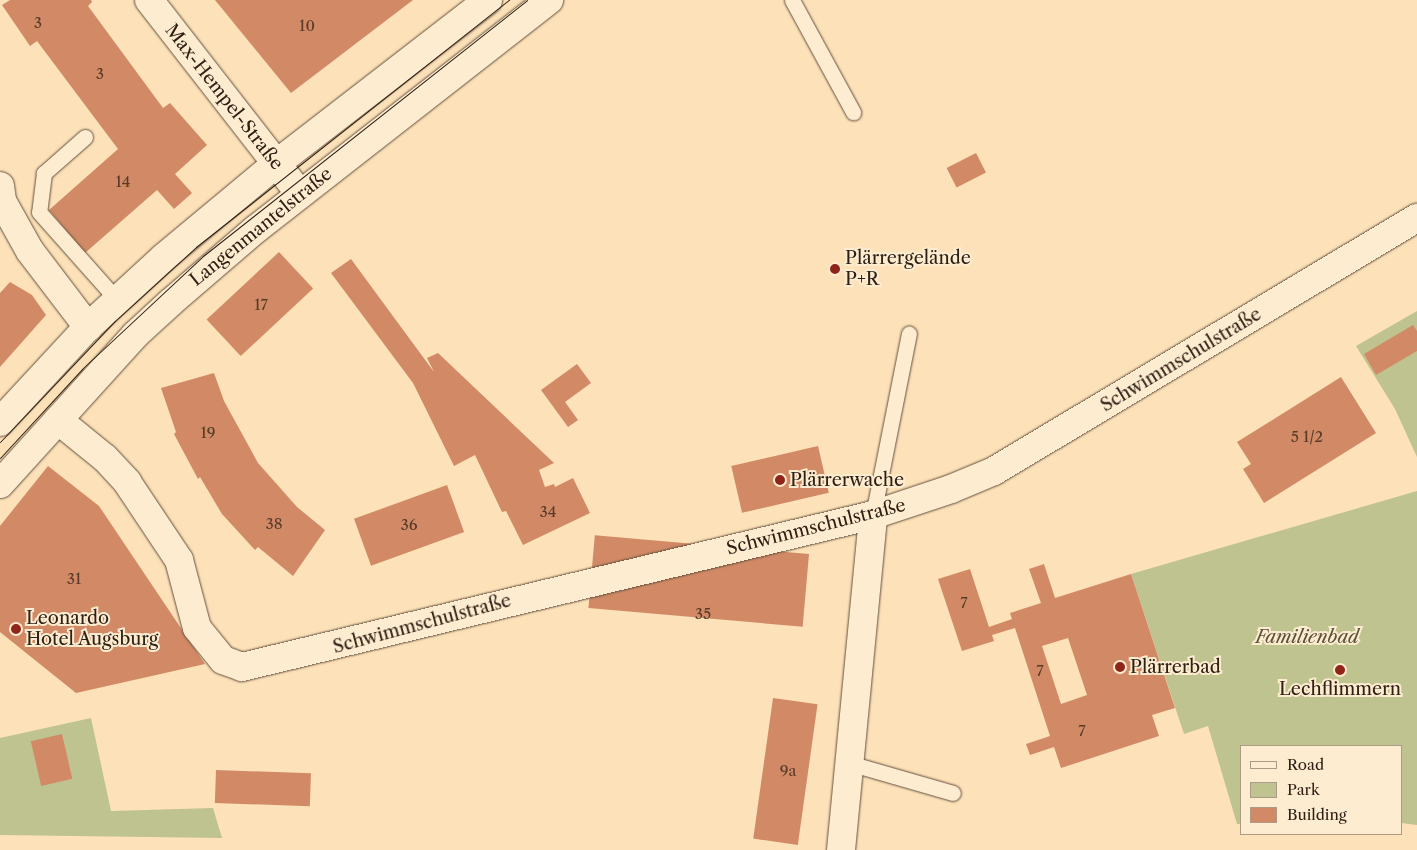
<!DOCTYPE html>
<html>
<head>
<meta charset="utf-8">
<style>
  body { margin:0 }
  #map { position:relative; width:1417px; height:850px; overflow:hidden; background:#fde1b8; font-family:"Libre Caslon Text",serif }
  div>[style] { position:absolute }
  .green>* { inset:0; background:#bfc38f }
  .building>* { inset:0; background:#d18a65; transform-origin:0 0 }
  .roads { filter:drop-shadow(0 0 1px #62503e) drop-shadow(0 0 1px #62503e) }
  .lane>* { height:15px; margin:-7.5px; padding:0 7.5px; transform-origin:7.5px; border-radius:7.5px; background:#feecd1 }
  .street>* { height:28px; margin:-14px; padding:0 14px; transform-origin:14px; border-radius:14px; background:#feecd1 }
  .secondary>* { height:28px; margin:-14px; padding:0 14px; transform-origin:14px; border-radius:14px; background:#feecd1 }
  .tram>* { height:1px; margin:-0.5px; padding:0 0.5px; transform-origin:0.5px; border-radius:0.5px; background:#2e2015 }
  .dots>* { width:14px; height:14px; translate:-50% -50%; box-sizing:border-box; border:2px solid #feecd1; border-radius:50% }
  span { translate:-50% -50%; white-space:nowrap; text-align:center; line-height:1.15; -webkit-text-stroke:4px #feecd1; paint-order:stroke }
  .number-label { font-size:15px; color:#573a29 }
  .number-label span { -webkit-text-stroke-width:0 }
  .street-label { font-size:18px; color:#2e2015 }
  .poi-label { font-size:18px; color:#2e2015 }
  .left { translate:0 -50%; text-align:left }
  .park-label { font-size:18px; color:#5a513a; font-style:italic }
  .legend { position:absolute; left:1240px; top:745px; width:162px; height:90px; box-sizing:border-box; background:#feecd1; border:1px solid #ab9a86; margin:0; padding:6px 9px; list-style:none; font-size:15px; color:#2e2015 }
  .legend li { display:flex; align-items:center; gap:10px; height:25px }
  .legend b { width:25px; border:1px solid #ab9a86 }
</style>
</head>
<body>
<div id="map">
  <div class="green">
    <div style="clip-path:polygon(1417px 311px,1417px 457px,1395px 409px,1356px 346px)"></div>
    <div style="clip-path:polygon(1417px 491px,1417px 825px,1401px 823px,1401px 746px,1241px 746px,1241px 824px,1237px 824px,1208px 726px,1184px 734px,1131px 574px)"></div>
    <div style="clip-path:polygon(91px 718px,111px 811px,213px 808px,222px 838px,0 835px,0 738px)"></div>
  </div>
  <div class="building">
    <div style="clip-path:polygon(10px 0,91px 0,92px 2px,88px 6px,163px 108px,170px 103px,207px 145px,175px 174px,192px 193px,174px 209px,157px 190px,85px 253px,49px 210px,118px 149px,37px 41px,30px 46px,2px 5px)"></div>
    <div style="clip-path:polygon(215px 0,413px 0,291px 93px)"></div>
    <div style="left:976px;top:153px;width:22px;height:33px;rotate:63deg"></div>
    <div style="left:279px;top:252px;width:50px;height:99px;rotate:47deg"></div>
    <div style="clip-path:polygon(351px 259px,434px 372px,427px 358px,438px 353px,554px 463px,539px 470px,545px 487px,554px 484px,555px 487px,573px 478px,590px 513px,523px 545px,506px 511px,502px 512px,475px 455px,454px 466px,413px 383px,331px 273px)"></div>
    <div style="clip-path:polygon(10px 282px,32px 295px,46px 315px,0 367px,0 293px)"></div>
    <div style="clip-path:polygon(1413px 325px,1417px 331px,1417px 351px,1376px 375px,1364px 354px)"></div>
    <div style="clip-path:polygon(577px 364px,591px 383px,565px 402px,578px 420px,568px 427px,541px 390px)"></div>
    <div style="clip-path:polygon(214px 373px,224px 401px,258px 463px,297px 507px,325px 530px,293px 576px,258px 547px,255px 550px,222px 514px,200px 477px,198px 479px,174px 434px,176px 432px,161px 388px)"></div>
    <div style="clip-path:polygon(1341px 377px,1376px 433px,1264px 503px,1243px 469px,1251px 464px,1237px 442px)"></div>
    <div style="left:818px;top:446px;width:48px;height:89px;rotate:77deg"></div>
    <div style="clip-path:polygon(48px 466px,99px 506px,205px 664px,76px 693px,0 632px,0 526px)"></div>
    <div style="left:447px;top:485px;width:50px;height:99px;rotate:70deg"></div>
    <div style="left:809px;top:554px;width:73px;height:215px;rotate:95deg"></div>
    <div style="clip-path:polygon(evenodd,1044px 564px,1055px 598px,1131px 574px,1175px 708px,1152px 715px,1159px 736px,1061px 768px,1054px 747px,1030px 755px,1026px 744px,1050px 736px,1015px 628px,992px 635px,994px 641px,962px 651px,938px 579px,970px 569px,989px 627px,1012px 619px,1010px 613px,1041px 603px,1029px 569px,1044px 564px,1068px 638px,1087px 695px,1061px 704px,1042px 646px,1068px 638px)"></div>
    <div style="left:773px;top:698px;width:45px;height:142px;rotate:8deg"></div>
    <div style="left:62px;top:734px;width:46px;height:32px;rotate:77deg"></div>
    <div style="left:216px;top:770px;width:95px;height:33px;rotate:2deg"></div>
  </div>
  <div class="roads">
    <div class="lane">
      <div style="left:792px;top:0;width:128px;rotate:61.4deg"></div>
      <div style="left:85px;top:137px;width:55px;rotate:138.7deg"></div>
      <div style="left:44px;top:173px;width:39px;rotate:97deg"></div>
      <div style="left:39px;top:212px;width:118px;rotate:48.4deg"></div>
      <div style="left:873px;top:515px;width:185px;rotate:-78.8deg"></div>
      <div style="left:849px;top:763px;width:108px;rotate:16.1deg"></div>
    </div>
    <div class="street">
      <div style="left:149px;top:0;width:246px;rotate:52.1deg"></div>
      <div style="left:0;top:186px;width:15px;rotate:82deg"></div>
      <div style="left:2px;top:201px;width:57px;rotate:60.8deg"></div>
      <div style="left:30px;top:251px;width:96px;rotate:52.7deg"></div>
      <div style="left:58px;top:420px;width:60px;rotate:39deg"></div>
      <div style="left:105px;top:458px;width:33px;rotate:47deg"></div>
      <div style="left:127px;top:482px;width:94px;rotate:56.3deg"></div>
      <div style="left:179px;top:560px;width:70px;rotate:75.2deg"></div>
      <div style="left:197px;top:628px;width:41px;rotate:50.9deg"></div>
      <div style="left:223px;top:660px;width:20px;rotate:20deg"></div>
      <div style="left:242px;top:667px;width:649px;rotate:-13.54deg"></div>
      <div style="left:873px;top:515px;width:82px;rotate:-18.4deg"></div>
      <div style="left:951px;top:489px;width:47px;rotate:-22.7deg"></div>
      <div style="left:994px;top:471px;width:493px;rotate:-30.9deg"></div>
      <div style="left:841px;top:850px;width:337px;rotate:-84.5deg"></div>
    </div>
    <div class="secondary">
      <div style="left:0;top:422px;width:129px;rotate:-47.2deg"></div>
      <div style="left:88px;top:327px;width:102px;rotate:-42.6deg"></div>
      <div style="left:163px;top:258px;width:147px;rotate:-39.8deg"></div>
      <div style="left:276px;top:164px;width:268px;rotate:-37.7deg"></div>
      <div style="left:0;top:484px;width:201px;rotate:-47.8deg"></div>
      <div style="left:135px;top:335px;width:49px;rotate:-42.5deg"></div>
      <div style="left:171px;top:302px;width:112px;rotate:-40.7deg"></div>
      <div style="left:256px;top:229px;width:372px;rotate:-38deg"></div>
    </div>
  </div>
  <div class="tram">
    <div style="left:0;top:442px;width:167px;rotate:-46.5deg"></div>
    <div style="left:115px;top:321px;width:110px;rotate:-42.4deg"></div>
    <div style="left:196px;top:247px;width:399px;rotate:-38.3deg"></div>
    <div style="left:0;top:458px;width:122px;rotate:-47.3deg"></div>
    <div style="left:83px;top:368px;width:164px;rotate:-43deg"></div>
    <div style="left:203px;top:256px;width:413px;rotate:-38.3deg"></div>
  </div>
  <div class="dots">
    <div style="left:835px;top:269px;background:#8f2418"></div>
    <div style="left:780px;top:480px;background:#8f2418"></div>
    <div style="left:16px;top:629px;background:#8f2418"></div>
    <div style="left:1120px;top:667px;background:#8f2418"></div>
    <div style="left:1340px;top:670px;background:#8f2418"></div>
  </div>
  <div class="number-label">
    <span style="left:38px;top:23px">3</span>
    <span style="left:307px;top:26px">10</span>
    <span style="left:100px;top:74px">3</span>
    <span style="left:123px;top:182px">14</span>
    <span style="left:261px;top:305px">17</span>
    <span style="left:208px;top:433px">19</span>
    <span style="left:1307px;top:437px">5 1/2</span>
    <span style="left:548px;top:512px">34</span>
    <span style="left:274px;top:524px">38</span>
    <span style="left:409px;top:525px">36</span>
    <span style="left:74px;top:579px">31</span>
    <span style="left:964px;top:603px">7</span>
    <span style="left:703px;top:614px">35</span>
    <span style="left:1040px;top:671px">7</span>
    <span style="left:1082px;top:731px">7</span>
    <span style="left:788px;top:771px">9a</span>
  </div>
  <div class="street-label">
    <span style="left:224px;top:97px;rotate:52deg">Max-Hempel-Straße</span>
    <span style="left:261px;top:227px;rotate:-39deg">Langenmantelstraße</span>
    <span style="left:1181px;top:360px;rotate:-31deg">Schwimmschulstraße</span>
    <span style="left:816px;top:527px;rotate:-14deg">Schwimmschulstraße</span>
    <span style="left:422px;top:624px;rotate:-15deg">Schwimmschulstraße</span>
  </div>
  <div class="poi-label">
    <span class="left" style="left:845px;top:269px">Plärrergelände<br>P+R</span>
    <span class="left" style="left:790px;top:480px">Plärrerwache</span>
    <span class="left" style="left:26px;top:629px">Leonardo<br>Hotel Augsburg</span>
    <span class="left" style="left:1130px;top:667px">Plärrerbad</span>
    <span style="left:1340px;top:689px">Lechflimmern</span>
  </div>
  <div class="park-label">
    <span style="left:1307px;top:637px">Familienbad</span>
  </div>
  <ul class="legend">
  <li><b style="height:6px;background:#feecd1"></b>Road</li>
  <li><b style="height:14px;background:#bfc38f"></b>Park</li>
  <li><b style="height:14px;background:#d18a65"></b>Building</li>
  </ul>
</div>
</body>
</html>
